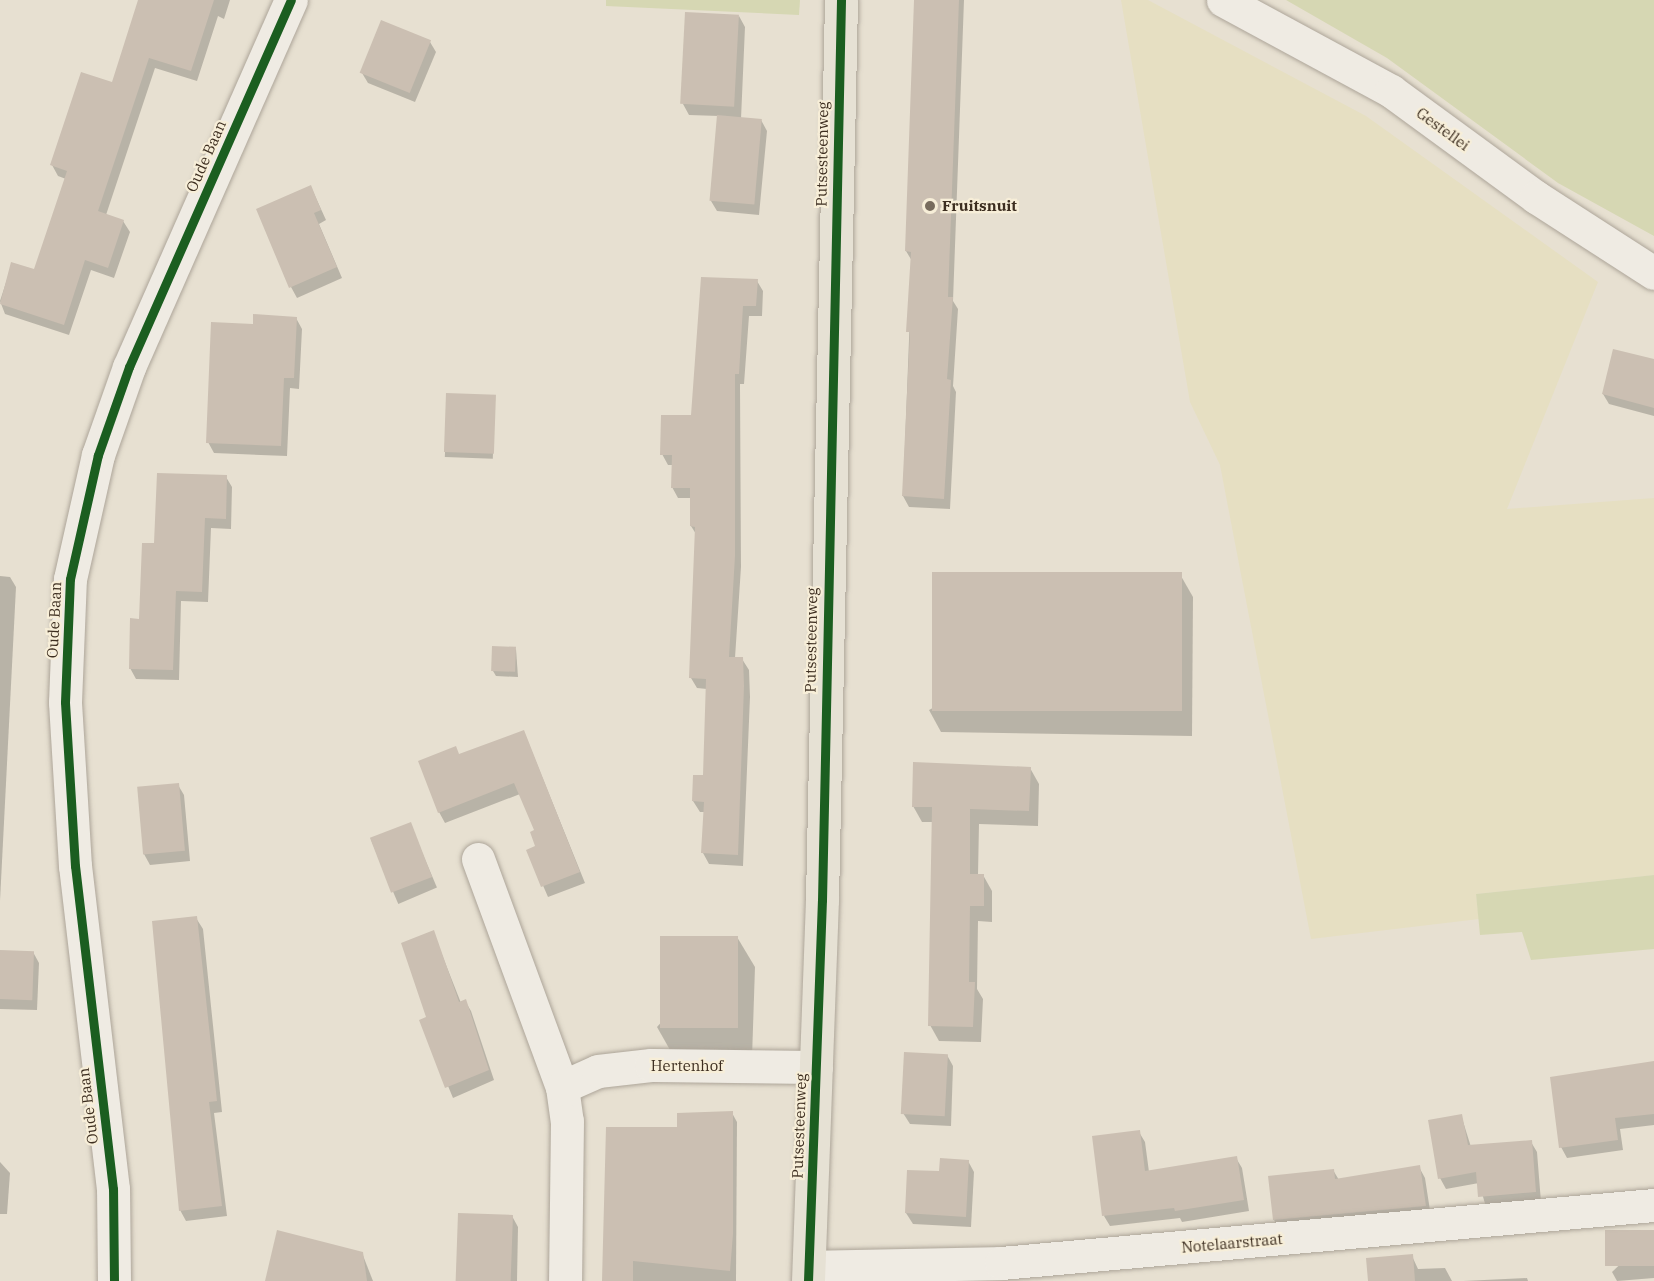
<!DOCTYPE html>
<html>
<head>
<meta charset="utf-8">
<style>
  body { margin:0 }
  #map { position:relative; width:1654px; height:1281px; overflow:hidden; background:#e7e0d1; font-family:"IBM Plex Serif",serif }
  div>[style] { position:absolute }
  .farmland>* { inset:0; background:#e6dfc2 }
  .green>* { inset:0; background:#d6d7b3 }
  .shadow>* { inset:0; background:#0003; transform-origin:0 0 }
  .building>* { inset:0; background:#cbbfb2; transform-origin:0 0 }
  .roads { filter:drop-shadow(0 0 2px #ada599) drop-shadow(0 0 2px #ada599) }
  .minor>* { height:33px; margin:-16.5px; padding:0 16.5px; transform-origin:16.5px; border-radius:16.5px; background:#efebe3 }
  .major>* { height:33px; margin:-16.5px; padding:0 16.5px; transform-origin:16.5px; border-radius:16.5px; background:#e6e1d4 }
  .cycleway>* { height:9px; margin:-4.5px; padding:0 4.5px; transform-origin:4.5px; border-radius:4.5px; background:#1b5e20 }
  .dots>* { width:16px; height:16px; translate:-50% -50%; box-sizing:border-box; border:3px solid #f7eed8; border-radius:50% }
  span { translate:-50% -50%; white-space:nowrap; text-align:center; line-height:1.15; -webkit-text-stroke:4.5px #f7eed8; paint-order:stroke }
  .street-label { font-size:15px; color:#3d2e20 }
  .poi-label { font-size:15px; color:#3d2e20; font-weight:700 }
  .left { translate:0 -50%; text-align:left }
</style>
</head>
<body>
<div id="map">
  <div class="farmland">
    <div style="clip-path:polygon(1121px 0,1148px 0,1366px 116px,1598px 282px,1507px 509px,1654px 498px,1654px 875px,1476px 894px,1479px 919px,1311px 939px,1220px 465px,1190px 402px)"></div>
  </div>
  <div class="green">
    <div style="clip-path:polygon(606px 0,800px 0,799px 15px,606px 6px)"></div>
    <div style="clip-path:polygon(1286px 0,1654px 0,1654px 236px,1558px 183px,1387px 58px)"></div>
    <div style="clip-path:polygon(1654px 875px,1654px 949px,1531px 960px,1522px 932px,1480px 935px,1476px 894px)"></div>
  </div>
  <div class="shadow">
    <div style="clip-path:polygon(139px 0,230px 0,224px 19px,218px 16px,197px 81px,155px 68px,106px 215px,123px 221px,130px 232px,114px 278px,91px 270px,69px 335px,5px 314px,0 301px,12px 264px,35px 271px,66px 179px,58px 176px,52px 165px,113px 84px)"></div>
    <div style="clip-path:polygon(915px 0,964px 0,953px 301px,958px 309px,953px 386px,956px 392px,950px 509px,909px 507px,903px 496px,912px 261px,906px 251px)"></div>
    <div style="clip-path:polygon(739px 16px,745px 27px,741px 119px,761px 120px,767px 131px,759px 215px,717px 211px,711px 201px,719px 116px,689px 115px,683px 104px)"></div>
    <div style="clip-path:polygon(430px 42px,436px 52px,415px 102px,368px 83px,362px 73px)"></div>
    <div style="clip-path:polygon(311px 187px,326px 220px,319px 224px,342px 278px,297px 298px,291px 287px)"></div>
    <div style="clip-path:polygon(702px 278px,757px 281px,763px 291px,762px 316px,749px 316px,744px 384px,740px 384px,741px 567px,735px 658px,742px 659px,749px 670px,750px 697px,743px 866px,709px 864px,703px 853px,705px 812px,700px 812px,693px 801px,705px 777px,707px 689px,697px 688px,691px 678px,696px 534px,691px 526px,692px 498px,678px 498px,672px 487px,673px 465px,668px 465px,662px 454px,692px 417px)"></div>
    <div style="clip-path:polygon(296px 318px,302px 329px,299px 389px,290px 388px,287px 456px,214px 453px,208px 442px,254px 326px)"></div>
    <div style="clip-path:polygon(1654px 361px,1654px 416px,1609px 404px,1603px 394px)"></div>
    <div style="left:447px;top:395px;width:48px;height:62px;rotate:2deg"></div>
    <div style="clip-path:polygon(226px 477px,232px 487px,231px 529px,211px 528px,208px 602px,181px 601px,179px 680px,136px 679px,130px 668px,156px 545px)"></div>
    <div style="clip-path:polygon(0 576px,10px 577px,16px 587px,0 901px)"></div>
    <div style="clip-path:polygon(1181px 576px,1193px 597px,1192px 736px,941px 732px,929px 710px)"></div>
    <div style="clip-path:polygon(516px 649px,518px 677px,496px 676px,493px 671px)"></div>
    <div style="clip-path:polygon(524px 732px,585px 883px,548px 897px,528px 851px,537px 847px,536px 831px,520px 794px,445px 823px,439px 812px)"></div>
    <div style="clip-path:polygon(1030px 768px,1039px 784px,1038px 826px,979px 824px,978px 875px,983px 875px,992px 891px,992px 922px,978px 921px,977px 989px,983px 999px,981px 1042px,939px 1041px,930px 1025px,933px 822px,922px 822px,913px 806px)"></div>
    <div style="clip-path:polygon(178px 785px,184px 795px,190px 861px,150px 865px,144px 854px)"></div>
    <div style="left:410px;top:824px;width:69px;height:42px;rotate:67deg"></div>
    <div style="clip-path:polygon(196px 918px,203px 929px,222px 1112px,214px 1113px,227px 1216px,186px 1221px,180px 1210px)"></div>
    <div style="clip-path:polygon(433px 932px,461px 1003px,465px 1001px,471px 1011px,494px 1080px,453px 1098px,421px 1021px,428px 1018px)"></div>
    <div style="clip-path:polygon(737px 937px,755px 967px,752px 1058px,674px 1057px,657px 1027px)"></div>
    <div style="clip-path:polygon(0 951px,33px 952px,39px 963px,37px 1010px,0 1009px)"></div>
    <div style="clip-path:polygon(947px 1055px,953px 1066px,951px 1126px,910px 1124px,903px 1113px)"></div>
    <div style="clip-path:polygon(1654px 1064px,1654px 1125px,1620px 1129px,1623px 1150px,1567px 1158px,1561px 1147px)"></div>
    <div style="clip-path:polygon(732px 1113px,737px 1122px,736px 1281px,605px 1281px,679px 1128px)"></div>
    <div style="clip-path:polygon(1461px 1115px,1471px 1147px,1531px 1142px,1537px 1152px,1541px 1202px,1486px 1207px,1479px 1183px,1446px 1189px,1440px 1178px)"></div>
    <div style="clip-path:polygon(1139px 1132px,1145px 1142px,1149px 1172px,1236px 1158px,1242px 1168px,1249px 1211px,1182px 1222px,1180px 1218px,1110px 1226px,1104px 1216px)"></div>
    <div style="clip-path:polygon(968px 1161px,974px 1172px,971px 1227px,913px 1224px,906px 1213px,940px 1173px)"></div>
    <div style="clip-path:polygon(0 1162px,10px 1173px,7px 1214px,0 1214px)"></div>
    <div style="clip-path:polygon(1419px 1167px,1425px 1178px,1431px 1217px,1280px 1230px,1274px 1220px,1333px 1170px,1339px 1180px)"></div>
    <div style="clip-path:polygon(512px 1216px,518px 1227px,517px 1281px,458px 1281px)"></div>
    <div style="clip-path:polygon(1654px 1232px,1654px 1278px,1617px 1281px,1612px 1272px)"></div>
    <div style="clip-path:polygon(362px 1253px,373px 1281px,266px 1281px)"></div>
    <div style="clip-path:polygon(1412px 1256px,1418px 1269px,1445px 1268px,1452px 1281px,1369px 1281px)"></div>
    <div style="clip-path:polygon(1527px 1278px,1528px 1281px,1463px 1281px)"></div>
  </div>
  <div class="building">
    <div style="clip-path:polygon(138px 0,214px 0,191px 71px,149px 58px,98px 211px,124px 220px,108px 268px,85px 260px,64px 325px,0 304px,11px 262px,34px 269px,67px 171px,50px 165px,81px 72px,112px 82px)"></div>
    <div style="clip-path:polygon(914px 0,959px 0,948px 297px,953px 297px,947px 379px,951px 380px,944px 499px,902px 496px,910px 332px,906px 332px,911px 252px,905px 251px)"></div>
    <div style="left:685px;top:12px;width:54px;height:92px;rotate:3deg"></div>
    <div style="left:381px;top:20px;width:54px;height:57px;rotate:22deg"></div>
    <div style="left:717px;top:115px;width:45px;height:86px;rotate:5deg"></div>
    <div style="clip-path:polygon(311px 185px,321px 210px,314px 213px,337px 267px,289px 288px,256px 209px)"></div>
    <div style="clip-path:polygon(701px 277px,758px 279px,756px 306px,743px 306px,739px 374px,735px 374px,735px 556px,729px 657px,743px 657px,744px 686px,738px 855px,701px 853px,704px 802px,692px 801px,693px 775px,703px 775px,706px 679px,689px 678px,695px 527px,690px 526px,690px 488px,671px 488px,672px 455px,660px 455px,661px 415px,691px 415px)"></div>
    <div style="clip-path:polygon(253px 314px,297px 317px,294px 378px,284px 378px,281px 446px,206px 443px,211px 322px,253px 324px)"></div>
    <div style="clip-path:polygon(1613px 349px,1654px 359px,1654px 408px,1602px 394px)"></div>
    <div style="left:446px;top:393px;width:50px;height:59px;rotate:2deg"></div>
    <div style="clip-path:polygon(157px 473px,227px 475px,226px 519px,205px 518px,202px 592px,176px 591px,173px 670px,129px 669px,130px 618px,139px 619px,142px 543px,154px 543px)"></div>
    <div style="left:932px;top:572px;width:250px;height:139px"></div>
    <div style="left:492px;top:646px;width:24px;height:25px;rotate:2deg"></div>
    <div style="clip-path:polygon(524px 730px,580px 872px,541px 887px,526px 850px,535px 846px,530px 832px,534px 830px,514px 783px,438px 813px,418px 761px,456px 746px,459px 754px)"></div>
    <div style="clip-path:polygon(913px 762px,1031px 767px,1029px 811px,970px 809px,970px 874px,984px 874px,984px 906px,970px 906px,969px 982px,975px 982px,973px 1027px,928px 1026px,932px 807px,912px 807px)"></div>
    <div style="left:179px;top:783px;width:68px;height:42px;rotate:85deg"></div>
    <div style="left:411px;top:822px;width:59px;height:44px;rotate:69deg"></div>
    <div style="clip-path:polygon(197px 916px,217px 1101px,209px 1102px,222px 1206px,179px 1211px,152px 921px)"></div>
    <div style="clip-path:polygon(434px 930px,459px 1002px,466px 999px,489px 1070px,445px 1088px,419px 1020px,426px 1017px,401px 943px)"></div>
    <div style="left:660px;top:936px;width:78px;height:92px"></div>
    <div style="left:0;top:950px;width:34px;height:49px;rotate:2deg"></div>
    <div style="left:904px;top:1052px;width:44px;height:62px;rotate:3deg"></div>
    <div style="clip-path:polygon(1654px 1061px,1654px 1114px,1615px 1118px,1618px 1140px,1559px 1148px,1550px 1077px)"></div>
    <div style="clip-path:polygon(733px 1111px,733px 1234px,730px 1271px,633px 1261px,633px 1281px,602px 1281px,606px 1127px,677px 1127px,677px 1113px)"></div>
    <div style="clip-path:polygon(1462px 1114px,1468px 1145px,1532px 1140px,1536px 1192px,1478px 1197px,1476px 1172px,1438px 1179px,1428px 1120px)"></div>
    <div style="clip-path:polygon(1140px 1130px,1145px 1171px,1237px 1156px,1244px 1200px,1175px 1211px,1174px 1208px,1102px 1216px,1092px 1136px)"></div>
    <div style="clip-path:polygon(940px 1158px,969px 1160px,966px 1217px,905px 1213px,907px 1170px,939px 1171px)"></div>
    <div style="clip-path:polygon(1420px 1165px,1426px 1206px,1273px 1220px,1268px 1176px,1334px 1169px,1335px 1179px)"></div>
    <div style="left:458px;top:1213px;width:55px;height:68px;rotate:2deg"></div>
    <div style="clip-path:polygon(277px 1230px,363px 1252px,367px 1281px,265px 1281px)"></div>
    <div style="left:1654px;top:1230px;width:36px;height:49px;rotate:90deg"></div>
    <div style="clip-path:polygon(1413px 1254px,1415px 1281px,1368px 1281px,1366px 1258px)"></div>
  </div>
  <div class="roads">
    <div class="minor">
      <div style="left:1223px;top:0;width:191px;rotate:28.4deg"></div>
      <div style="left:1391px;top:91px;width:180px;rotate:36.2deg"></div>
      <div style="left:1536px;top:197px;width:140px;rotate:32.8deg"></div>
      <div style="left:478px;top:859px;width:243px;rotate:69.8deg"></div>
      <div style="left:562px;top:1087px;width:34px;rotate:82deg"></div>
      <div style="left:567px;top:1121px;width:160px;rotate:90.7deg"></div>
      <div style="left:562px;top:1087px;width:39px;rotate:-24deg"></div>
      <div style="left:598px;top:1071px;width:53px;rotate:-6.5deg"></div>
      <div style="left:651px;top:1065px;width:165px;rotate:0.7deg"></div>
      <div style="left:809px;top:1267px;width:192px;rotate:-1.2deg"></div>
      <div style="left:1001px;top:1263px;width:656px;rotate:-5.08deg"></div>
      <div style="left:114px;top:1281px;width:92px;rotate:-90.6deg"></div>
      <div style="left:113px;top:1189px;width:325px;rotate:-96.7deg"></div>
      <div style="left:75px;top:866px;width:164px;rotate:-93.5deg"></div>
      <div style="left:65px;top:702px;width:123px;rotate:-87.7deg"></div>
      <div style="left:70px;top:579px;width:127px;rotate:-77.3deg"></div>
      <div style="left:98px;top:455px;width:93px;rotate:-70.6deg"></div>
      <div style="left:129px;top:367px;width:401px;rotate:-66.2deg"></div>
    </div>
    <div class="major">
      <div style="left:808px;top:1281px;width:381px;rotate:-87.9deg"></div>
      <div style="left:822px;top:900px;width:900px;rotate:-88.79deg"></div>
    </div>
  </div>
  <div class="cycleway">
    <div style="left:114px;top:1281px;width:92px;rotate:-90.6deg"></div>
    <div style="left:113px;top:1189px;width:325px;rotate:-96.7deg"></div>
    <div style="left:75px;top:866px;width:164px;rotate:-93.5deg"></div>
    <div style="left:65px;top:702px;width:123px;rotate:-87.7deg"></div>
    <div style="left:70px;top:579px;width:127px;rotate:-77.3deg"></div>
    <div style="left:98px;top:455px;width:93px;rotate:-70.6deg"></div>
    <div style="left:129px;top:367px;width:401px;rotate:-66.2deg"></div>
    <div style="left:808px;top:1281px;width:381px;rotate:-87.9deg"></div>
    <div style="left:822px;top:900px;width:900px;rotate:-88.79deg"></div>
  </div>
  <div class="dots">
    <div style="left:930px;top:206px;background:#786c5e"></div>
  </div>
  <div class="street-label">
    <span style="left:1443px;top:129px;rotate:36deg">Gestellei</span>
    <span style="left:822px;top:154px;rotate:-89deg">Putsesteenweg</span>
    <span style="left:206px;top:156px;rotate:-66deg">Oude Baan</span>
    <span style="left:54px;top:620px;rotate:-87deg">Oude Baan</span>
    <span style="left:811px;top:640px;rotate:-89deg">Putsesteenweg</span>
    <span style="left:687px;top:1066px">Hertenhof</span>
    <span style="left:88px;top:1106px;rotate:-97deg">Oude Baan</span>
    <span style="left:799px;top:1126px;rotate:-88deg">Putsesteenweg</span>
    <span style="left:1232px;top:1243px;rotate:-5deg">Notelaarstraat</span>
  </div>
  <div class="poi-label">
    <span class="left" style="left:942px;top:206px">Fruitsnuit</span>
  </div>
</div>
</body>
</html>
